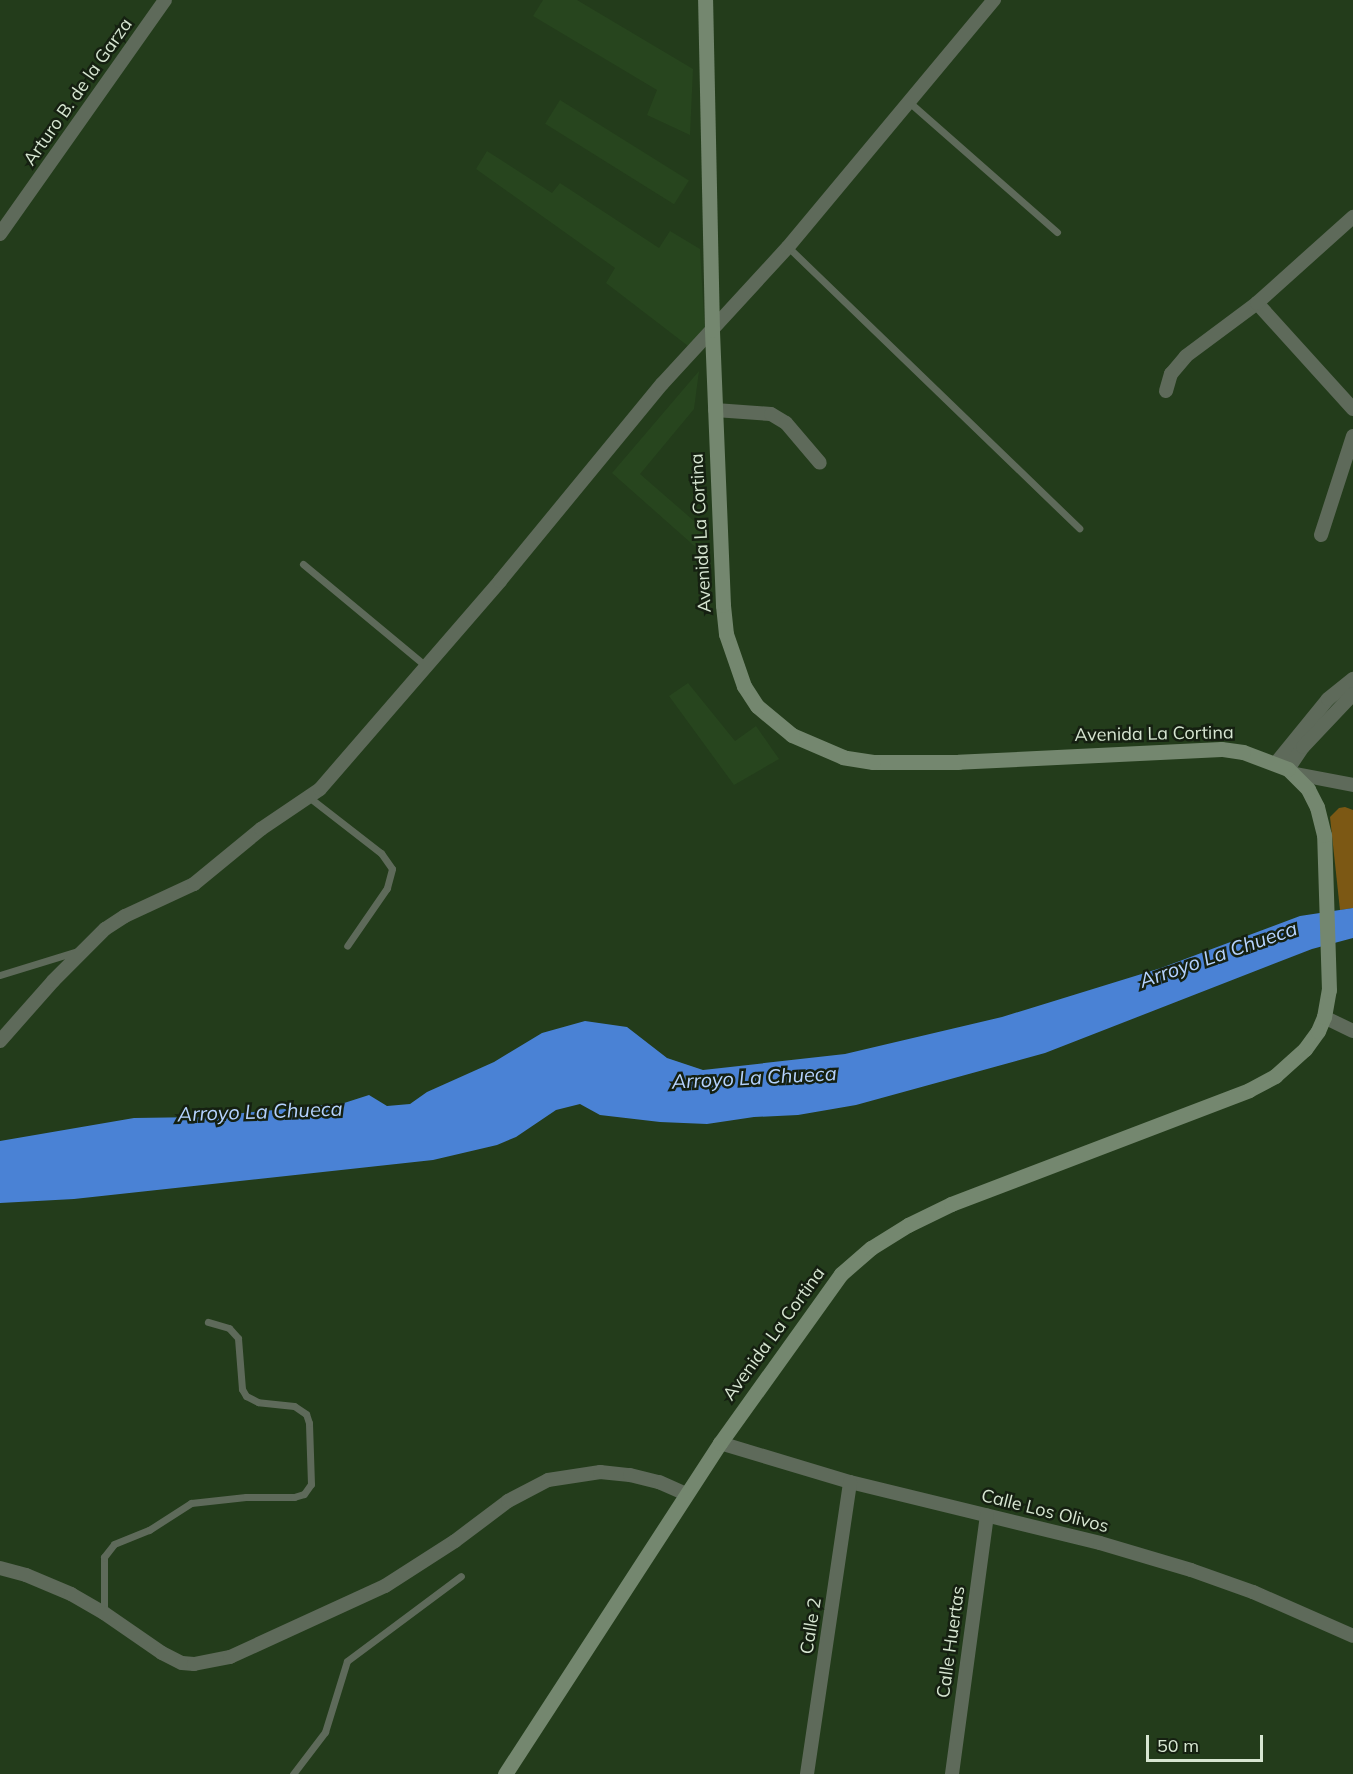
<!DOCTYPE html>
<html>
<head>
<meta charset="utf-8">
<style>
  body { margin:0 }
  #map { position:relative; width:1353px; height:1774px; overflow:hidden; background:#233c1b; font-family:Mulish,sans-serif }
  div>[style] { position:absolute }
  .built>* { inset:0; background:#27451e; transform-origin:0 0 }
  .green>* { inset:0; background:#7c5814 }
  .water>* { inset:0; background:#4a82d5 }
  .lane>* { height:7px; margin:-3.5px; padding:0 3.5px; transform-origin:3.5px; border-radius:3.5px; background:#5e6a5a }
  .street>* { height:14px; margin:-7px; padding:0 7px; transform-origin:7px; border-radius:7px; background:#5e6a5a }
  .secondary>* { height:15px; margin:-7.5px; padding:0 7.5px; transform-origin:7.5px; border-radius:7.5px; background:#74876f }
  span { translate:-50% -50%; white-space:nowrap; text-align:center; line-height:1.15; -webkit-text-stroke:5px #152011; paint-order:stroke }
  .street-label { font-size:18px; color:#d7e6d2 }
  .water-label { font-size:20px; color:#b5d2fd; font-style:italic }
  .scale { position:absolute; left:1146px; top:1735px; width:117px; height:27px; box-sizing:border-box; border:3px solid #d7e6d2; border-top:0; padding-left:8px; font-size:18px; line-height:21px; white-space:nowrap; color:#d7e6d2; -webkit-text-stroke:4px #152011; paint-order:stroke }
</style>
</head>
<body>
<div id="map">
  <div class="built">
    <div style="clip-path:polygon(543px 0,577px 0,693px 69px,690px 135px,647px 115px,657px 90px,533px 16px)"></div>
    <div style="left:560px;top:100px;width:152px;height:28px;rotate:32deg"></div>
    <div style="clip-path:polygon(487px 151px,552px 193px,560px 183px,659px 248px,670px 231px,700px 249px,705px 334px,692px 349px,606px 283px,615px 268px,476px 169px)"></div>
    <div style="clip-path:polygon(699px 371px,694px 409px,640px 474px,701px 527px,700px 551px,612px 473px)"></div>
    <div style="clip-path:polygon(688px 683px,735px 741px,756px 726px,779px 759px,734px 785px,669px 696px)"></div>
  </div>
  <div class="green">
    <div style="clip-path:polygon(1345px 807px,1353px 810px,1353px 908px,1340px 910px,1330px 817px,1339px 808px)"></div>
  </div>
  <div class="water">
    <div style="clip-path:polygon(1353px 908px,1353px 938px,1312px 949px,1045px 1053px,856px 1105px,798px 1115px,754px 1117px,707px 1124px,660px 1122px,600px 1115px,580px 1104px,556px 1110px,516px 1137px,497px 1145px,433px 1160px,74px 1199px,0 1203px,0 1141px,134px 1118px,201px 1117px,315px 1106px,341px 1104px,369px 1095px,387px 1106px,410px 1104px,427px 1092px,494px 1062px,542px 1033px,585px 1021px,627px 1027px,667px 1058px,703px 1070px,845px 1054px,1002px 1017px,1161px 968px,1300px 916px)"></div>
  </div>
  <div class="lane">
    <div style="left:909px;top:102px;width:197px;rotate:41.3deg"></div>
    <div style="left:788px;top:247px;width:405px;rotate:44deg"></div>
    <div style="left:303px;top:564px;width:160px;rotate:39.7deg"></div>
    <div style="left:310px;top:798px;width:90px;rotate:37.8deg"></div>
    <div style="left:381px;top:853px;width:19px;rotate:55deg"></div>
    <div style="left:392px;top:869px;width:20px;rotate:105deg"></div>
    <div style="left:387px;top:888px;width:70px;rotate:124.6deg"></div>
    <div style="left:0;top:975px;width:82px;rotate:-17.1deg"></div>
    <div style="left:104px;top:1613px;width:56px;rotate:-90deg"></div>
    <div style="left:104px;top:1557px;width:16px;rotate:-52deg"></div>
    <div style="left:114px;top:1544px;width:38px;rotate:-22deg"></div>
    <div style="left:149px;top:1530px;width:50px;rotate:-32.7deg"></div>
    <div style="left:191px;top:1503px;width:55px;rotate:-6.2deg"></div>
    <div style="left:246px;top:1497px;width:48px"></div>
    <div style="left:294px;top:1497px;width:10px;rotate:-17deg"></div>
    <div style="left:304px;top:1494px;width:12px;rotate:-55deg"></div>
    <div style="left:311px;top:1484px;width:61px;rotate:-91.9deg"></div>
    <div style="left:309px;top:1423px;width:9px;rotate:-108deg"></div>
    <div style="left:306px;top:1414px;width:14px;rotate:-146deg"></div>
    <div style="left:294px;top:1406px;width:36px;rotate:-174deg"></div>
    <div style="left:258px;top:1402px;width:13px;rotate:-153deg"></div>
    <div style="left:246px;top:1396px;width:8px;rotate:-120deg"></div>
    <div style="left:242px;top:1389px;width:51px;rotate:-94.5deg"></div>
    <div style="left:238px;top:1338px;width:13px;rotate:-132deg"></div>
    <div style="left:229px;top:1328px;width:22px;rotate:-164deg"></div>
    <div style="left:293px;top:1774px;width:53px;rotate:-52.7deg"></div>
    <div style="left:325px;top:1732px;width:74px;rotate:-72.8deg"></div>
    <div style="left:347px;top:1661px;width:142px;rotate:-36.7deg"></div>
  </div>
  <div class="street">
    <div style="left:0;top:234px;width:286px;rotate:-54.8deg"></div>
    <div style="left:1257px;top:303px;width:143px;rotate:47.8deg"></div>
    <div style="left:1166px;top:391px;width:18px;rotate:-74deg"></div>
    <div style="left:1171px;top:374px;width:23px;rotate:-50deg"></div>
    <div style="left:1186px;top:356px;width:89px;rotate:-36.7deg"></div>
    <div style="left:1257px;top:303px;width:129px;rotate:-41.9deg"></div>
    <div style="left:715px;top:410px;width:56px;rotate:4.1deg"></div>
    <div style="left:771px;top:414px;width:17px;rotate:31deg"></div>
    <div style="left:786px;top:423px;width:52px;rotate:49.6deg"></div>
    <div style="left:1321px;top:535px;width:104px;rotate:-72.1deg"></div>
    <div style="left:1276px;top:763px;width:82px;rotate:-50.9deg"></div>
    <div style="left:1328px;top:699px;width:32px;rotate:-39deg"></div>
    <div style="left:1288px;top:769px;width:27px;rotate:-56deg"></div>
    <div style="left:1303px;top:747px;width:73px;rotate:-46.7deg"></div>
    <div style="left:1296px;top:774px;width:58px;rotate:10.9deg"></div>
    <div style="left:1324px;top:1017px;width:32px;rotate:26deg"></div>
    <div style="left:0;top:1041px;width:80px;rotate:-48.5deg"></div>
    <div style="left:53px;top:981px;width:74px;rotate:-45deg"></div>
    <div style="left:105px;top:929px;width:24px;rotate:-33deg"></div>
    <div style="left:125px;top:916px;width:76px;rotate:-24.9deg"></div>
    <div style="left:194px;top:884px;width:87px;rotate:-39.4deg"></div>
    <div style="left:261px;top:829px;width:71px;rotate:-34.1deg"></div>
    <div style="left:320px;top:789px;width:275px;rotate:-49.1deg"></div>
    <div style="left:500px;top:581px;width:255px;rotate:-50.6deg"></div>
    <div style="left:662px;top:384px;width:186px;rotate:-47.4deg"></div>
    <div style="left:788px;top:247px;width:322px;rotate:-50.2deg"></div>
    <div style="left:720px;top:1443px;width:136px;rotate:16.7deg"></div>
    <div style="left:850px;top:1482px;width:257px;rotate:13.7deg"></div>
    <div style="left:1100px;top:1543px;width:95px;rotate:16.5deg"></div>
    <div style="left:1191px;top:1570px;width:66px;rotate:19.5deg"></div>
    <div style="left:1253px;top:1592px;width:109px;rotate:23.7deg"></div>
    <div style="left:0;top:1568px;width:27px;rotate:15deg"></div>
    <div style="left:26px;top:1575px;width:49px;rotate:22.9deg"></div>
    <div style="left:71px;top:1594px;width:38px;rotate:30deg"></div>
    <div style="left:104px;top:1613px;width:70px;rotate:34.6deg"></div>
    <div style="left:162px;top:1653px;width:22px;rotate:27deg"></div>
    <div style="left:182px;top:1663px;width:12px;rotate:5deg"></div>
    <div style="left:194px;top:1664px;width:37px;rotate:-11deg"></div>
    <div style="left:230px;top:1657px;width:170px;rotate:-24.6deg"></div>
    <div style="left:385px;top:1586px;width:83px;rotate:-32.7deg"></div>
    <div style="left:455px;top:1541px;width:66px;rotate:-37deg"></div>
    <div style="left:508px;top:1501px;width:45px;rotate:-27.7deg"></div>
    <div style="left:548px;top:1480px;width:53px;rotate:-8.7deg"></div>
    <div style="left:600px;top:1472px;width:30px;rotate:6deg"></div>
    <div style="left:630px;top:1475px;width:30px;rotate:14deg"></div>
    <div style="left:659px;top:1482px;width:30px;rotate:24deg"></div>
    <div style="left:807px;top:1774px;width:295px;rotate:-81.6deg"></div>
    <div style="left:952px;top:1774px;width:261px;rotate:-82.3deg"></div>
  </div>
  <div class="secondary">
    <div style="left:505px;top:1774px;width:395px;rotate:-57deg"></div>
    <div style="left:720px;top:1443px;width:208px;rotate:-54.4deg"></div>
    <div style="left:841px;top:1274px;width:40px;rotate:-41deg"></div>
    <div style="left:871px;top:1248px;width:44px;rotate:-31.9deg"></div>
    <div style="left:908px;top:1225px;width:48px;rotate:-26deg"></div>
    <div style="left:951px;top:1204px;width:319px;rotate:-20.9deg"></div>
    <div style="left:1249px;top:1090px;width:30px;rotate:-28deg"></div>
    <div style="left:1275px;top:1076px;width:40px;rotate:-42deg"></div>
    <div style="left:1305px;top:1049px;width:22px;rotate:-54deg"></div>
    <div style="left:1318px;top:1031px;width:15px;rotate:-67deg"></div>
    <div style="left:1324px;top:1017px;width:27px;rotate:-80deg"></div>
    <div style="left:1329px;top:990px;width:155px;rotate:-91.8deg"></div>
    <div style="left:1324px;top:835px;width:29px;rotate:-104deg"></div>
    <div style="left:1317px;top:807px;width:20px;rotate:-117deg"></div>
    <div style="left:1308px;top:789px;width:28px;rotate:-135deg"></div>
    <div style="left:1288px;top:769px;width:48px;rotate:-159.3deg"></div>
    <div style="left:1243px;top:752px;width:22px;rotate:-172deg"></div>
    <div style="left:1221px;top:749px;width:263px;rotate:177.2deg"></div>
    <div style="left:958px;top:762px;width:85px;rotate:180deg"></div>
    <div style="left:873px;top:762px;width:30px;rotate:-171deg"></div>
    <div style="left:843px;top:757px;width:56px;rotate:-156.7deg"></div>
    <div style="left:792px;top:735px;width:45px;rotate:-140.4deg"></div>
    <div style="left:757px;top:706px;width:24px;rotate:-123deg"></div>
    <div style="left:744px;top:686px;width:55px;rotate:-109.1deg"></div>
    <div style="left:726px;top:634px;width:29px;rotate:-96deg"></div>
    <div style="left:723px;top:605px;width:275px;rotate:-92.3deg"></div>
    <div style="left:712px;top:330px;width:330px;rotate:-91.2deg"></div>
  </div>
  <div class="street-label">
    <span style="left:78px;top:92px;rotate:-55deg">Arturo B. de la Garza</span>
    <span style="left:701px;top:533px;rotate:-93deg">Avenida La Cortina</span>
    <span style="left:1154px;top:734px;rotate:-1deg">Avenida La Cortina</span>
    <span style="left:774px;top:1334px;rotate:-54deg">Avenida La Cortina</span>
    <span style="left:1045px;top:1511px;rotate:14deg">Calle Los Olivos</span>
    <span style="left:811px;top:1626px;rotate:-81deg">Calle 2</span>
    <span style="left:951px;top:1642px;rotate:-82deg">Calle Huertas</span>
  </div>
  <div class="water-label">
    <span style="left:1218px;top:954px;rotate:-19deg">Arroyo La Chueca</span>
    <span style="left:754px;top:1077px;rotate:-3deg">Arroyo La Chueca</span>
    <span style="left:260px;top:1111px;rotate:-2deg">Arroyo La Chueca</span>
  </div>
  <div class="scale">50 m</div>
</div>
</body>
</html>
